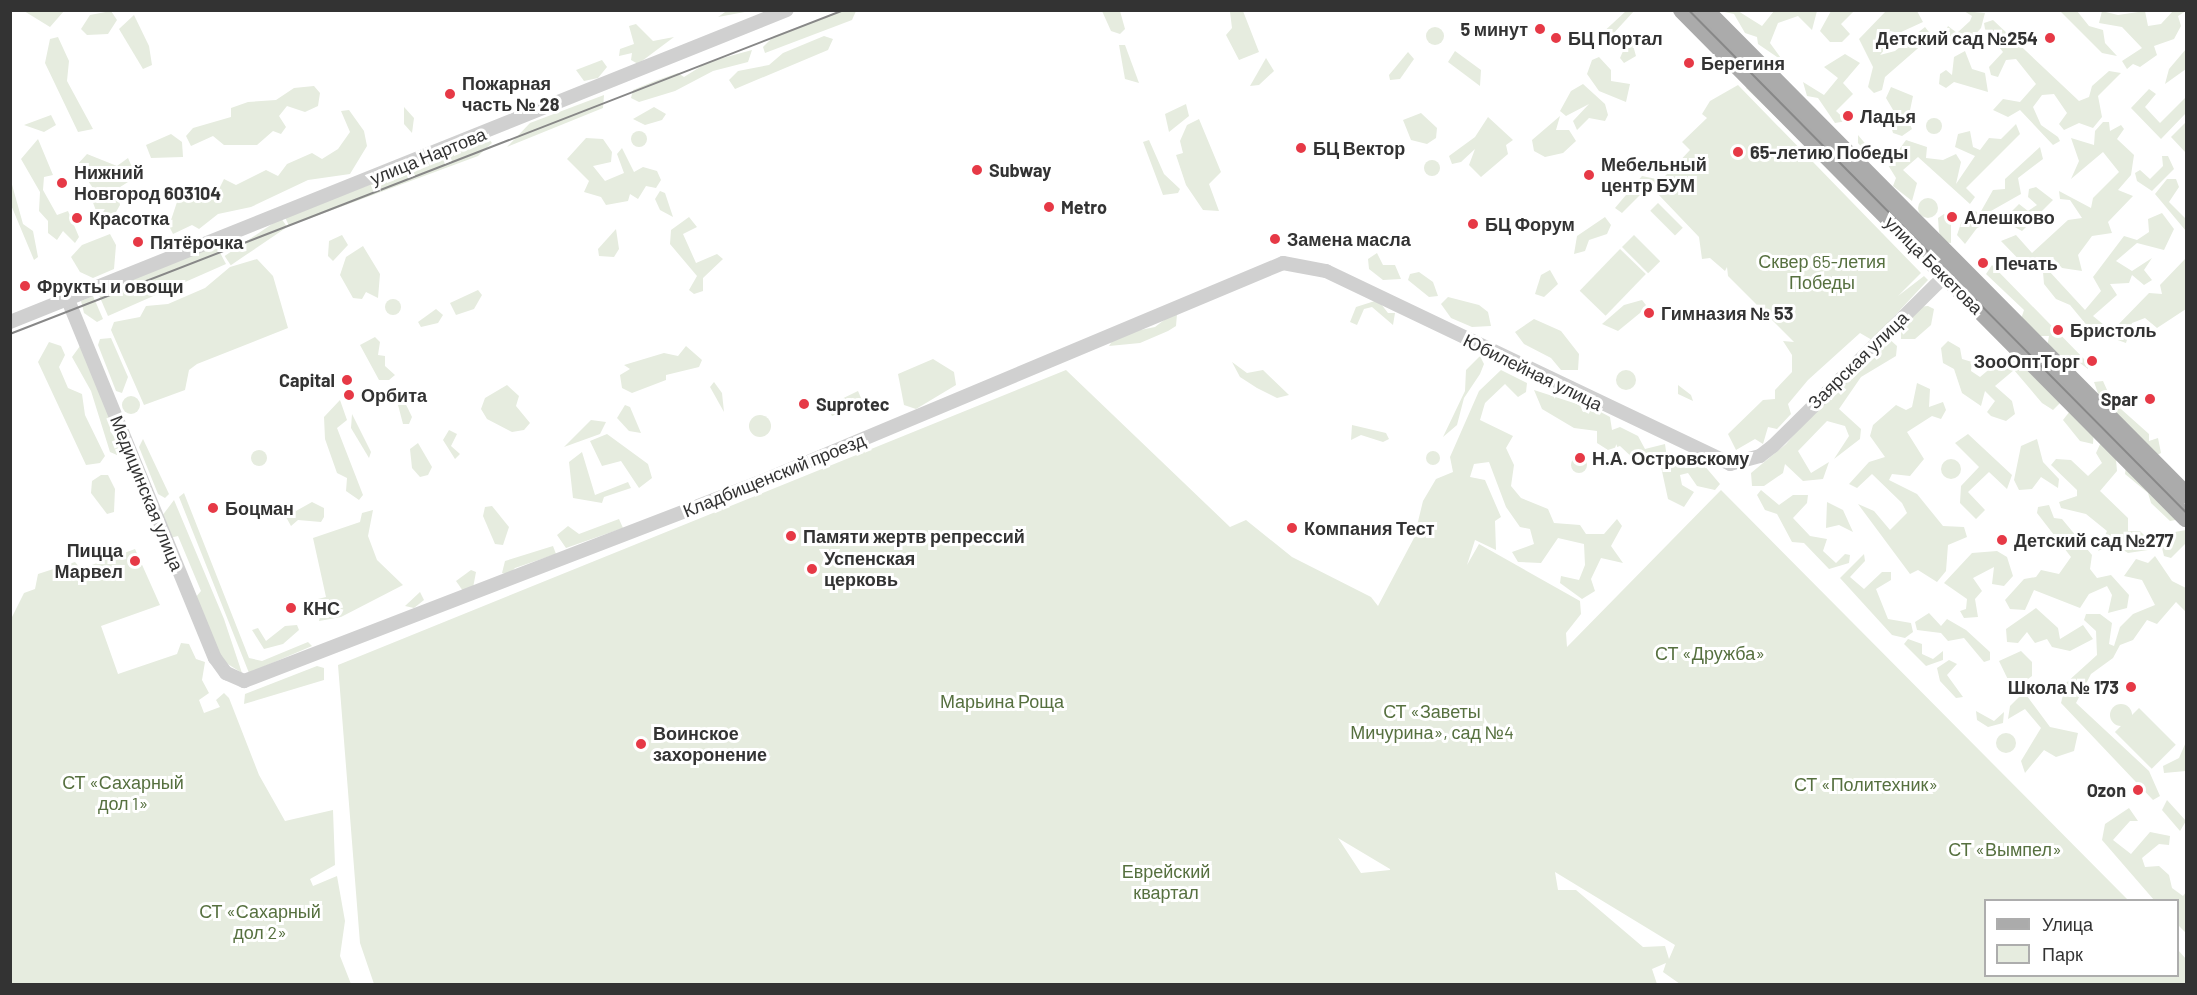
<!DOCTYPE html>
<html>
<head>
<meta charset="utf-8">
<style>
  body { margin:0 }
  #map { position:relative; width:2197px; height:995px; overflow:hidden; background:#fff; font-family:Barlow,sans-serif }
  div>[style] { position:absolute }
  .green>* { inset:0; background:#e6ecdf; transform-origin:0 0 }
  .round { border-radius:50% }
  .minor>* { height:14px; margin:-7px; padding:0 7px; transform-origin:7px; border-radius:7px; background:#d0d0d0 }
  .major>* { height:18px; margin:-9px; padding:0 9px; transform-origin:9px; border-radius:9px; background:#ababab }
  .tram>* { height:1.5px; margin:-0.75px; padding:0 0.75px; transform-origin:0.75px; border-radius:0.75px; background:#888 }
  .dots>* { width:16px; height:16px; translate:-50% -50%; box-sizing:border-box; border:3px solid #fff; border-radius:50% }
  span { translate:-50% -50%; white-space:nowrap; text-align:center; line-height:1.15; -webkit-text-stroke:6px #fff; paint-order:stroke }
  .poi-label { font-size:18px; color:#333; font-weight:700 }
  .right { translate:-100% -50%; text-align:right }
  .left { translate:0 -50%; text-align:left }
  .street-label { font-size:18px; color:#333 }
  .park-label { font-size:18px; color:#56703f }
  .frame { position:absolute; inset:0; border:12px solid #333; pointer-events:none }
  .legend { position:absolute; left:1984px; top:899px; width:195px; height:78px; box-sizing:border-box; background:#fff; border:2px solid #adadad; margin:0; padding:8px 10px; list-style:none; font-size:18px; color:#333 }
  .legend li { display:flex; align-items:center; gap:12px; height:30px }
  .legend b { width:30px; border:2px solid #adadad }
</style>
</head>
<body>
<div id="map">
  <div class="green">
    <div style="clip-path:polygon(728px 10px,750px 10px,750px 11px,718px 17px)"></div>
    <div style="clip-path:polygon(24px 11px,64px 11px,50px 27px)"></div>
    <div style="clip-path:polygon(111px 11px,117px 20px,108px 34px,87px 35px,81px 29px,90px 15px)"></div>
    <div style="clip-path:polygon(841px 11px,856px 11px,852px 20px,765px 53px,763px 47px,774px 36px)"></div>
    <div style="clip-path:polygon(1102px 11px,1120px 11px,1125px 29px,1120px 34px,1111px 31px)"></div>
    <div style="clip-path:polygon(1243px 11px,1259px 52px,1239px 60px,1226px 35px,1232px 28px,1230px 12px)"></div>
    <div style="clip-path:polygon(1626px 11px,1634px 11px,1612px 35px,1599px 36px)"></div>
    <div style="clip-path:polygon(1720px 11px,1738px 11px,1762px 26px,1774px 11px,1817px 11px,1812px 30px,1798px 16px,1778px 23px,1770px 43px,1783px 61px,1758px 44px,1757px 37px,1745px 33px,1734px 14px)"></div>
    <div style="clip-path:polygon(1831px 11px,1854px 11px,1841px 24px,1850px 34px,1842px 42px,1830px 42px,1820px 31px)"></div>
    <div style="clip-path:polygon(1886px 11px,1917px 11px,1923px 22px,1899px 33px,1890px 31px,1892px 41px,1880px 55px,1895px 51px,1925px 27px,1932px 36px,1885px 77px,1882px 90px,1874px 93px,1868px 87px,1873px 67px,1859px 39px)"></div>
    <div style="clip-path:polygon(1964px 11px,1985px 13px,1981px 28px,1965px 46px,1952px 43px,1945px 32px,1948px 26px,1957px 33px,1970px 21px,1972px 16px)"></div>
    <div style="clip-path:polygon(2060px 11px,2077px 11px,2089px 26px,2103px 30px,2105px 43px,2117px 56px,2102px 53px)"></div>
    <div style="clip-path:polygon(2102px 11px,2118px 15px,2145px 11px,2148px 26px,2161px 24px,2173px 11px,2186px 11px,2178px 16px,2181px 26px,2174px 39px,2154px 46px,2157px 55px,2140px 67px,2133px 64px,2127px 69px,2122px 61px,2142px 48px,2122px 27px,2099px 23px)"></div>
    <div style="clip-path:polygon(134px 15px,149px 46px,152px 65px,143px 69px,119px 29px)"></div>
    <div style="clip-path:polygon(1993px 20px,2079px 101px,2089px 97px,2092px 86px,2109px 71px,2121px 73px,2098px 96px,2102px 117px,2093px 128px,2079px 123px,2064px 130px,2059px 124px,2067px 113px,2054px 94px,2042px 95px,2033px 107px,2041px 125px,2058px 137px,2060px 141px,2053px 145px,2020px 110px,2008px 117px,1993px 110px,2003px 99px,2020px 102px,2036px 84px,2016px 59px,2006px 60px,1998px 77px,1991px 75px,1989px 67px,2003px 52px,1985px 29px,1984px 23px)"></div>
    <div style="clip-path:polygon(636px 24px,653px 41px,674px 37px,638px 64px,631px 60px,632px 53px,619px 56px,620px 49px,634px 44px,629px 26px)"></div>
    <div class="round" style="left:1426px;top:27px;width:18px;height:18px"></div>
    <div style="clip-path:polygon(1630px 35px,1636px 56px,1624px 63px,1620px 58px)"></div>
    <div style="clip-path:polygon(824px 36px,833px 39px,828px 50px,735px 89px,729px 80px,738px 71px,769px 65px,783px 53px)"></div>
    <div style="clip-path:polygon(58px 37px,69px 61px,67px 81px,93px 129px,78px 132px,45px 63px,50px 39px)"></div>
    <div style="clip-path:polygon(1119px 45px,1125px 45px,1139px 83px,1125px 79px)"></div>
    <div style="clip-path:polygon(2186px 49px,2186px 69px,2165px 84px,2169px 69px)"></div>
    <div style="clip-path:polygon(752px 50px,748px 62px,713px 71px,675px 91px,639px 102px,631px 98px,633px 90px,655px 81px,678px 73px,684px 77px,708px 62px)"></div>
    <div style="clip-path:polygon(1455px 51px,1481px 70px,1480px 86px,1448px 62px)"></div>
    <div style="clip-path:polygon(1965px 51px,1972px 69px,1985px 73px,1988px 92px,1954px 82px,1946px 88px,1939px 84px,1940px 74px,1946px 70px,1952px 75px,1954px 57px)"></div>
    <div style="clip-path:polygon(1408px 52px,1414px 59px,1400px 79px,1390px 80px,1389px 75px)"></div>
    <div style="clip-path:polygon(1845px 54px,1860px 63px,1843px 83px,1853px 94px,1836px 111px,1847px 121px,1835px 123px,1818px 98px,1807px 96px,1803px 82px,1824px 95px,1838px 78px,1824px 67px)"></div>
    <div style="clip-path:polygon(1599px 57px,1611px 70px,1611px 81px,1630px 84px,1626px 102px,1599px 91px,1587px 74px,1592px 60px)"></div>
    <div style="clip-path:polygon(1266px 58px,1274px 71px,1259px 85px,1250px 86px)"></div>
    <div style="clip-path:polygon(602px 60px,607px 67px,598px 78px,584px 81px,576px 70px)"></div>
    <div style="clip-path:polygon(1583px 84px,1605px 104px,1608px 115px,1605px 121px,1589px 118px,1577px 130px,1573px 121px,1589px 104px,1566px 116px,1560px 111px,1571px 91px)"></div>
    <div style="clip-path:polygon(1738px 85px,1921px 273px,1898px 296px,1924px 276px,1928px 280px,1872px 340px,1860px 333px,1808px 380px,1788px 404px,1791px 414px,1777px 429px,1768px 427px,1763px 444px,1755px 439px,1736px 450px,1728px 434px,1763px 400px,1775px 399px,1775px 390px,1792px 372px,1792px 355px,1783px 341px,1794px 342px,1728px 276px,1727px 267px,1725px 271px,1710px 258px,1702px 259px,1699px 237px,1657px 193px,1648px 187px,1622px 213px,1615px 208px,1642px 176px,1661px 180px,1674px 167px,1690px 150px,1682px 142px,1707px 118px,1702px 114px,1710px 101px)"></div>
    <div style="clip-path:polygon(1749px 85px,1892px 230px,1746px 88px)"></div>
    <div style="clip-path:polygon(314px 86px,320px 93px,318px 106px,305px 112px,287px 106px,279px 116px,286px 127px,281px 134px,273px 131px,257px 145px,224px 145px,213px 136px,191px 146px,186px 136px,193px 128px,231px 117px,231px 108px,248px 102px,276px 100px,294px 88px)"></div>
    <div style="clip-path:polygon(1891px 87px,1913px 96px,1908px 120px,1912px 129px,1902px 136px,1893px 133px,1891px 126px,1899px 120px,1886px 98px)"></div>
    <div style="clip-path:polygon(2149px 89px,2156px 94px,2145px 107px,2160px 123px,2186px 97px,2186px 113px,2161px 139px,2131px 108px)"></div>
    <div style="clip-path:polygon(604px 95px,603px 108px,507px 147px,530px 123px)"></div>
    <div style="clip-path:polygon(1186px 104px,1189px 116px,1169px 132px,1165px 114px)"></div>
    <div style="clip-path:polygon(404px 107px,414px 118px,412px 133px,404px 124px)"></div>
    <div style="clip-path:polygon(654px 107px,666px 114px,662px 120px,645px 125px,633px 119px)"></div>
    <div style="clip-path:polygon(349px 110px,364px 131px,367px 146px,350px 174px,308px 180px,251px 207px,218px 214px,199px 229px,192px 225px,173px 234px,169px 226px,178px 199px,203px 190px,215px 197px,224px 179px,236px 185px,266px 170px,278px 176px,287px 164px,312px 153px,322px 159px,338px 149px,350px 132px,341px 111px)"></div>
    <div style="clip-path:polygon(1421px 113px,1437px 128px,1436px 138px,1427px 144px,1411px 140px,1403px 120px)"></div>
    <div style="clip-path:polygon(51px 115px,56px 125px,44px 132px,24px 125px)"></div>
    <div style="clip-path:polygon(1560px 116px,1556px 130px,1569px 130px,1576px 141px,1563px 153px,1545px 157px,1534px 151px,1532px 140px)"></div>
    <div style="clip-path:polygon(1488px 117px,1513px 140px,1506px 145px,1508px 154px,1481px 177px,1469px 165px,1475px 149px,1461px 162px,1452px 164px,1449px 156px,1475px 137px)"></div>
    <div class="round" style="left:1926px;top:118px;width:16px;height:16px"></div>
    <div style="clip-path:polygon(1199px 119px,1221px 172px,1209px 184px,1219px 211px,1203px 210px,1186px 185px,1176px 155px,1183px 153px,1180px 141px,1187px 125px)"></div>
    <div style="clip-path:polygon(2103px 122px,2109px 122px,2110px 131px,2121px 125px,2124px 129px,2117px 139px,2134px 155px,2131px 175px,2118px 190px,2133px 196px,2108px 222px,2112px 233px,2092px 236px,2078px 255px,2082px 271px,2062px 268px,2053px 258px,2046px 267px,2031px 272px,2001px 241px,2016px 235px,2032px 253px,2068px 220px,2082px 218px,2070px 200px,2060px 199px,2059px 191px,2091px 208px,2093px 198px,2119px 172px,2103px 152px,2071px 179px,2079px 161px,2071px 138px,2094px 145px,2095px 131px)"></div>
    <div style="clip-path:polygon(2186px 122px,2186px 153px,2171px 137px)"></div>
    <div style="clip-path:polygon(2016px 124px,2020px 134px,1966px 188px,1975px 197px,1970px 204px,1918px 157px,1903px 170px,1917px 183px,1912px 201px,1893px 186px,1896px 178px,1888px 165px,1906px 140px,1927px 147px,1926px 158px,1943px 160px,1956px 154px,1961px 162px,1956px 184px,1975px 156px,1955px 147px,1958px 134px,1970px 131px,1973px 147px,1980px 150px,1989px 138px,2001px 139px)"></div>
    <div class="round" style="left:631px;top:131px;width:16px;height:16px"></div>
    <div style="clip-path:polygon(171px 134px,182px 142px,183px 157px,151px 158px,146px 145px)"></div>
    <div style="clip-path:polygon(1858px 135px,1868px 147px,1883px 158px,1871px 157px,1858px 143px)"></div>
    <div style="clip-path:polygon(586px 138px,603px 139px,612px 152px,611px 162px,593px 166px,605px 181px,624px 173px,617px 154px,622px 148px,634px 172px,643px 167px,657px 171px,661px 180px,656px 188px,646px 186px,638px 199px,630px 194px,628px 201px,606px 205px,601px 197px,584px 192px,589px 181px,567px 159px)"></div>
    <div style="clip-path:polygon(38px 139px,53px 175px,44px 177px,43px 190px,57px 215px,68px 211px,79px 237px,75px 243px,63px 231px,57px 240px,48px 233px,48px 221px,39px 211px,40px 192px,21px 159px)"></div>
    <div style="clip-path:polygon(489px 139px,492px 143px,478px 156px,289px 226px,285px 217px)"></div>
    <div style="clip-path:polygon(1149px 140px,1164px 174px,1180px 189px,1178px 193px,1163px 195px,1143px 142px)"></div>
    <div style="clip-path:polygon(2040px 147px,2043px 159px,2018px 178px,2021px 194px,1991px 211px,1987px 215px,1991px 222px,1977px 228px,1965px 244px,1957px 235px,1961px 223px,1972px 210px,1980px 213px,1993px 190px,2005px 189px,2005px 179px)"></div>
    <div style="clip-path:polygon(87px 154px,117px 166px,128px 158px,132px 167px,128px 182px,117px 189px,120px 205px,108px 226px,101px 224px,92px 200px,95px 191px,77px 165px)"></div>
    <div style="clip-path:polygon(2162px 156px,2168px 156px,2174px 169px,2152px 191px,2137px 181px,2135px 173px,2140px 170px,2150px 179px,2163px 166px)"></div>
    <div class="round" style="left:1424px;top:160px;width:16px;height:16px"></div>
    <div style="clip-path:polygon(2167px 179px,2176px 179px,2179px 187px,2169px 202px,2186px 219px,2186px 231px,2155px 194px)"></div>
    <div style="clip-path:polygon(11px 181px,23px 224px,33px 231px,38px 257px,34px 260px,11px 205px)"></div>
    <div style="clip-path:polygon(2036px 187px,2053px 200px,2022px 231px,2011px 225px,2009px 214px,2019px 204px,2028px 211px,2037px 205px,2028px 197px,2029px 189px)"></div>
    <div style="clip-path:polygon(660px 191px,665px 193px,673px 217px,660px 210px,655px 199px)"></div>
    <div class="round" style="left:1918px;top:198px;width:20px;height:20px"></div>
    <div style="left:1658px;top:203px;width:35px;height:11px;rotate:45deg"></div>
    <div style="clip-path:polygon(2162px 213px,2174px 229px,2164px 250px,2137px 243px,2116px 261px,2132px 271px,2152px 258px,2144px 270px,2152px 280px,2144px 285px,2132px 275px,2129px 283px,2110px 284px,2117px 295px,2093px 316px,2104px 325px,2104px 333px,2094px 334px,2070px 305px,2056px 299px,2044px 284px,2043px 272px,2049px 271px,2085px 310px,2101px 291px,2093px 277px,2124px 236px,2137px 240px,2149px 232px,2148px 219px)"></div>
    <div style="clip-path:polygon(1944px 214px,1951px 218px,1951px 243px,1943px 242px,1939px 232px,1938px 218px)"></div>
    <div style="clip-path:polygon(689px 217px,697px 227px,683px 234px,696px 263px,717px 254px,723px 259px,703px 278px,703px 291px,694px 294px,689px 290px,697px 276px,670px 244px,671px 230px)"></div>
    <div style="clip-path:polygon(1605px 217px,1611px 225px,1607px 234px,1589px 240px,1585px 251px,1574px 254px,1577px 236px)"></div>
    <div style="left:281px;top:218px;width:11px;height:68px;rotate:56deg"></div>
    <div style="clip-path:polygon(616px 229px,619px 249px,614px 257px,599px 256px,598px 249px)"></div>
    <div style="clip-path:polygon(110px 234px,116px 245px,114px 269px,93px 278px,80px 272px,71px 257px,82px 245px)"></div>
    <div style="clip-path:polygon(342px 235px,348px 245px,333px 261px,328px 256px,329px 241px)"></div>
    <div style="left:1634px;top:235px;width:37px;height:17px;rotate:45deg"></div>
    <div style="clip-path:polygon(216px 245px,226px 264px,108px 316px,98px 293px)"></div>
    <div style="clip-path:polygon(363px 246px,380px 274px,378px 298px,366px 292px,362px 299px,353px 298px,340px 275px,346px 257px)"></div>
    <div style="left:1620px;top:249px;width:36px;height:58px;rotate:44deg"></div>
    <div style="clip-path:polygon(1377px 253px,1383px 265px,1395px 265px,1401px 279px,1383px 280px,1369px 269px,1368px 259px)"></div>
    <div style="clip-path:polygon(2186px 258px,2186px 309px,2157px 328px,2145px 318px,2132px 323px,2126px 343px,2112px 338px,2113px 330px,2149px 293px,2162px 294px,2160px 285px)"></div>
    <div style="clip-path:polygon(257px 259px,273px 276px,288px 328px,197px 364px,189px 370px,185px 390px,144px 405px,111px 330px,114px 322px,140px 317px,146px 306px,168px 304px,205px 288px,230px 267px)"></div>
    <div style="clip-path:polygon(1992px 265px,2088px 363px,2088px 369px,2076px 360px,2059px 360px,2047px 347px,2049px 336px,2034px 336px,2020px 322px,2024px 310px,1986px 274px)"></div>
    <div style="clip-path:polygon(1550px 270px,1558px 284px,1544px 297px,1535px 294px,1541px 275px)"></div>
    <div style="clip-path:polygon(1419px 272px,1433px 282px,1438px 296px,1429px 297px,1408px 280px,1410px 274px)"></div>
    <div style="clip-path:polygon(478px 290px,482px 295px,474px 309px,456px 315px,450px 303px)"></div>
    <div style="clip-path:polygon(93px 296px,103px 319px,97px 322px,84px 313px,81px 301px)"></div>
    <div style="clip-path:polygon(1448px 297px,1479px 305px,1488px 312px,1491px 326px,1472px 327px,1451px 318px,1441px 304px)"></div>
    <div class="round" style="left:385px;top:299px;width:16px;height:16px"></div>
    <div style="clip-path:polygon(1378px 300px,1388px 313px,1395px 313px,1393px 325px,1372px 307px,1364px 309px,1357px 325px,1350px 322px,1356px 307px)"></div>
    <div style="clip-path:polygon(1642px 300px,1646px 305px,1640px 313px,1618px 331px,1602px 324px,1624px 305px)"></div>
    <div style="clip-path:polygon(1928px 306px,1934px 309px,1931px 325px,1915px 339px,1901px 339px,1901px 325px,1917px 307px)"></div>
    <div style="clip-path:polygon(436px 309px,443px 315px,438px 323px,421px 327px,418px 322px)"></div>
    <div style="clip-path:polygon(1172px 314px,1177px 314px,1176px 326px,1168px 331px,1140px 343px,1109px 346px,1116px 335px,1155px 327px)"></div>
    <div style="clip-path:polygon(1534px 319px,1561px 331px,1579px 354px,1578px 370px,1561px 370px,1551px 358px,1524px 344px,1515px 332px)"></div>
    <div style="clip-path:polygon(375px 337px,380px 342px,378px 355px,385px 356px,385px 366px,395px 375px,389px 380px,379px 380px,360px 345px)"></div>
    <div style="clip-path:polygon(1887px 337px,1897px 346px,1896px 356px,1861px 377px,1839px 409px,1861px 429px,1860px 439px,1834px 459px,1849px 436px,1845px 426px,1827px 421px,1798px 451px,1811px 473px,1829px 462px,1823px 479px,1803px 481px,1785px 464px,1783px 473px,1764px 486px,1752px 486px,1751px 473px,1786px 444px,1824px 400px,1832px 400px,1834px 387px)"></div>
    <div style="clip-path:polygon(111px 338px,128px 377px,122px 393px,116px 391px,98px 345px,100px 339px)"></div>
    <div style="clip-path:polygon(1948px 341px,1960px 348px,1962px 359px,1972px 362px,1971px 371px,1980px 377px,2005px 356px,2022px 365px,2060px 403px,2053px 410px,2042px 403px,2014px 370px,1995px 386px,2012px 401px,2015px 414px,2006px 421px,1991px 416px,1987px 412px,1995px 401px,1985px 391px,1981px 406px,1962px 393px,1954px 369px,1943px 363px,1941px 348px)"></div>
    <div style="clip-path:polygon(49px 342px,61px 346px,65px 355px,59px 367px,68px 388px,82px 394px,85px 415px,105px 456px,100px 463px,86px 465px,38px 362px)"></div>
    <div style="clip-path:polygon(80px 346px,111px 417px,110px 431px,121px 446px,117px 455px,110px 452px,91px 391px,72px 357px)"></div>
    <div style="clip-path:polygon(686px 346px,702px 360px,699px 367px,666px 375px,666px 380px,632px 393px,622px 388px,620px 375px,630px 369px,624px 365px,664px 353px,678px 356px)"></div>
    <div style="clip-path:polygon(1480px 356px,1484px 364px,1480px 374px,1464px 398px,1457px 425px,1443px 437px,1465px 391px,1466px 370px)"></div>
    <div style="clip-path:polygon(933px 359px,954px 372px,956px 385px,916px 409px,904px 405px,898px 374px)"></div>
    <div style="clip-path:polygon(1232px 362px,1247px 373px,1263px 370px,1289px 395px,1277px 398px,1257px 388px,1240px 377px)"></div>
    <div class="round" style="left:1616px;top:370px;width:20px;height:20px"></div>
    <div style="clip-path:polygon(evenodd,1066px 370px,1230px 527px,1246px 520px,1292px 557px,1371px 597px,1378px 606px,1414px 538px,1423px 501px,1436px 479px,1453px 472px,1450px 457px,1479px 391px,1501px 370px,1527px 383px,1526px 392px,1518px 397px,1505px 384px,1485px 403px,1480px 420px,1513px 436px,1506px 448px,1514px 465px,1511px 486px,1521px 498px,1548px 509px,1554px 523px,1580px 525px,1586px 534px,1604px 534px,1617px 519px,1622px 526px,1611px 546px,1623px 563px,1601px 558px,1591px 579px,1595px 591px,1582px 599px,1560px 583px,1561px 576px,1579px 580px,1585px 565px,1584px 544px,1558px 538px,1541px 563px,1518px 562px,1512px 552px,1534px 544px,1530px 529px,1520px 527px,1506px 507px,1489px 462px,1474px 464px,1470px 477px,1485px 480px,1501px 517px,1495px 521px,1496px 550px,1475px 540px,1467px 565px,1479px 544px,1580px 601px,1581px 614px,1566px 633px,1567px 647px,1721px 490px,2128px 900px,1986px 900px,1986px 976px,2178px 976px,2178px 950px,2186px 959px,2186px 984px,1680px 984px,1663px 972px,1666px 963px,1652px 969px,1657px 984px,374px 984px,360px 943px,338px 665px,1066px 370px,1338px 838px,1390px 869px,1390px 870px,1361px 873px,1338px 838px,1066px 370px,1555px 872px,1675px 945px,1669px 959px,1665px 946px,1643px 947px,1576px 890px,1558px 890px,1555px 872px)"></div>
    <div style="clip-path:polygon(2103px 381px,2112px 401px,2149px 434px,2149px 441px,2158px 438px,2161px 453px,2155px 456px,2110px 409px,2109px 401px,2100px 399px,2094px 382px)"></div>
    <div style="clip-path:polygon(714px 382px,722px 393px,724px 412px,710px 387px)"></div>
    <div style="clip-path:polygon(1917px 383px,1930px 389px,1929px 407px,1943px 402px,1946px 410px,1941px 419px,1932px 416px,1907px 432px,1924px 459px,1910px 476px,1892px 474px,1889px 480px,1917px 494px,1943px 526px,1964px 527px,1967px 537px,1948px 545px,1946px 571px,1937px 582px,1918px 570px,1910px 574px,1858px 504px,1874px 511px,1890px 530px,1907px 513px,1902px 503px,1872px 474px,1857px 488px,1849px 484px,1869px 462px,1885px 457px,1870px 436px,1873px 425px,1896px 405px,1906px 410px,1912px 407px)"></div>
    <div style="clip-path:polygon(507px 385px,519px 396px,516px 406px,530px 423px,524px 430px,512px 432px,487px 419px,481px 409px,485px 398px)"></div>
    <div style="clip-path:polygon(1678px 385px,1691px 395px,1693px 401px,1678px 394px)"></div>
    <div style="clip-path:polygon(397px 386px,412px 417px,409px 424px,403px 424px,397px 401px,389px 396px)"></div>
    <div style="clip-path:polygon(1534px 390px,1580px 405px,1583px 412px,1595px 409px,1610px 417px,1612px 430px,1620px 427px,1638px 436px,1645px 449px,1665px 444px,1667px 458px,1682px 465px,1703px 464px,1720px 484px,1715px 490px,1697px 486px,1688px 473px,1680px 475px,1682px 485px,1694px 492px,1684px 507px,1668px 499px,1660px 462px,1636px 461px,1620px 446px,1608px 450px,1597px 443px,1597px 431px,1574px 428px,1542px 409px)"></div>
    <div style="clip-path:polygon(858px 391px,864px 405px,832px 416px,827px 406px)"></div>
    <div class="round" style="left:122px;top:396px;width:18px;height:18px"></div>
    <div style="clip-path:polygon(340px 400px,347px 420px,337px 428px,363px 495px,359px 500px,346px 491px,347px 478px,337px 473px,325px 439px,324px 417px)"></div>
    <div style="clip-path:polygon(625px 405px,630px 407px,641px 433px,629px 431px,617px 418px)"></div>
    <div style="clip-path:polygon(2070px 411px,2094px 428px,2093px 444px,2080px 441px,2063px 420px)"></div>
    <div style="clip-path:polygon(352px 414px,371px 452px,369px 458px,351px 428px)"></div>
    <div class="round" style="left:749px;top:415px;width:22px;height:22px"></div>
    <div style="clip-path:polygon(591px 420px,606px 422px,600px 434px,564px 447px)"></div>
    <div style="clip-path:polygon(1352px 425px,1386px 433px,1389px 439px,1383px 442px,1361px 435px,1351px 440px)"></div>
    <div style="clip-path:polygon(449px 430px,457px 434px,451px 446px,460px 454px,455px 459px,443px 440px)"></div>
    <div style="clip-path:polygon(607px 434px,648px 464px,652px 478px,639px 488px,621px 461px,602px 466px,590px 441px)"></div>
    <div style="clip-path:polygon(1968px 434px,2012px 475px,2007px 489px,1989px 472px,1968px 492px,1985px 510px,1976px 519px,1960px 503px,1961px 486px,1979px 467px,1955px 443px)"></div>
    <div style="clip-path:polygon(143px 439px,169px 494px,165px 498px,158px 494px,139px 447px)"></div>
    <div style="clip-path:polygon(2037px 439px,2043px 462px,2059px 479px,2058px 488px,2041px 477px,2032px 489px,2019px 490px,2014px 480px,2021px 446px)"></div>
    <div style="clip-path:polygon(2102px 440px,2115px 448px,2117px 471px,2100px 491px,2128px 518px,2128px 531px,2140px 531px,2150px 541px,2148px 550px,2128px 553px,2114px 544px,2098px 551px,2107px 531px,2086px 514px,2061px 508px,2059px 502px,2077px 496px,2077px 490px,2051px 465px,2056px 459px,2071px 460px,2088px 476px,2102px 463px,2096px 453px)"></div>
    <div style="clip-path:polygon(418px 443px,432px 467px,428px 475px,420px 477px,412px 468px,410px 449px)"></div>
    <div class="round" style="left:251px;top:450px;width:16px;height:16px"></div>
    <div class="round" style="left:1426px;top:451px;width:14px;height:14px"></div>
    <div style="clip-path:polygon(582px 452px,595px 495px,628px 482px,631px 488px,604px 497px,602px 503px,573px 498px,569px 462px)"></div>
    <div class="round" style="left:1571px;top:457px;width:16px;height:16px"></div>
    <div class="round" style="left:1941px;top:459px;width:20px;height:20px"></div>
    <div style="clip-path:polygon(2126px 466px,2181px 519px,2170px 521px,2151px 503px,2148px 493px,2125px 474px)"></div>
    <div style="clip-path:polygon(101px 475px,108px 475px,115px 489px,114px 512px,107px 514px,91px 493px,92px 481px)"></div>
    <div style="clip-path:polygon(1761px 490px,1779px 505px,1793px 495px,1808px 495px,1807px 503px,1793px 518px,1810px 536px,1827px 539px,1823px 551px,1836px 563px,1845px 554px,1850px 555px,1849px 563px,1829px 569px,1804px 543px,1792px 542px,1777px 514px,1765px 510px,1757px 495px)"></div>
    <div style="clip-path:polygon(184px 493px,249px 658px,262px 661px,308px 642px,312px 646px,249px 673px,179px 497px)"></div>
    <div style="clip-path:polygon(174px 500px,224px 619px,242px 673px,223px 661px,195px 598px,201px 591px,178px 536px,170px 538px,162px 516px)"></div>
    <div style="clip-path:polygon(289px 502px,296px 511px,312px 502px,324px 508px,324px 517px,321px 522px,298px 520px,291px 526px,281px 508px)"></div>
    <div style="clip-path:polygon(1827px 502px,1843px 510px,1853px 532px,1839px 525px,1826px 528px)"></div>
    <div style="clip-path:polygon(2049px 505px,2054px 518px,2062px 519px,2092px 555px,2090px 569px,2097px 578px,2111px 575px,2129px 595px,2127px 608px,2108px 613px,2112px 595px,2107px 586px,2089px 594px,2080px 608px,2034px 590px,2025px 610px,2010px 609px,2005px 600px,2024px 579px,2036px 577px,2041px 570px,2059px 574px,2071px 557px,2037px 513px,2038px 507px)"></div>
    <div style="clip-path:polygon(492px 506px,509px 527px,503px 545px,495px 544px,483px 516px,485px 507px)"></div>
    <div style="clip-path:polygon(373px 510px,368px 536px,377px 560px,403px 585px,341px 617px,319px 621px,321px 612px,310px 601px,326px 597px,313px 538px,360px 522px,362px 513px)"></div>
    <div style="clip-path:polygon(619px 519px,623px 528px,566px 548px,557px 535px,568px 526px,579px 534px)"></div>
    <div style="clip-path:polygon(2186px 530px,2186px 543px,2171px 558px,2164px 556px,2162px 548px,2175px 532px)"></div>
    <div style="clip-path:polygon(553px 546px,556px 554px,515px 568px,509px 575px,502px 573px,505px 561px)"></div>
    <div style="clip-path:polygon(135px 549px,160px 605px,101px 626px,118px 674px,177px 654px,181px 643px,189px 644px,196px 659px,205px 662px,202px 680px,209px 693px,199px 700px,204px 713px,220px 707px,216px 700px,224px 693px,229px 698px,259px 775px,285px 821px,333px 810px,335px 865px,310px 879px,313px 886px,337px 876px,345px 921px,340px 956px,351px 984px,11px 984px,11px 619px,24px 593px,35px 589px,38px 574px,75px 562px,81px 569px)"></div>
    <div style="clip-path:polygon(1997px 551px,2007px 557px,2013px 576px,2004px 586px,1992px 584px,1994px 567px,1973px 578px,1982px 591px,1975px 599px,1978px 617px,1964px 618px,1960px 611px,1966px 609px,1967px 599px,1944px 583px,1972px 553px)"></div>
    <div style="clip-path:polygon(1864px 554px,1865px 561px,1850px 577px,1864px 589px,1882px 572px,1891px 572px,1891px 580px,1876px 589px,1888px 619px,1911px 623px,1913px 632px,1905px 638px,1892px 635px,1840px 578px)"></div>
    <div style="clip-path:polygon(2155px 556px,2172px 581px,2186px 588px,2186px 612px,2176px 602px,2157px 624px,2147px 620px,2133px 640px,2120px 645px,2113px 658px,2091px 674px,2076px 703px,2149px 771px,2160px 796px,2153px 800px,2061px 703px,2066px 683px,2097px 655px,2096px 631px,2084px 620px,2086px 614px,2100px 614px,2112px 623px,2109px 644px,2114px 646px,2120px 627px,2133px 614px,2155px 605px,2142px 580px,2124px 576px,2136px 559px,2148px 563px)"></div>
    <div style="clip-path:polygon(471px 570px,476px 572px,473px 588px,463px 591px,456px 581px)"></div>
    <div style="clip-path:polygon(420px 592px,424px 600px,414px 608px,405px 606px)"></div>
    <div style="clip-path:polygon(2036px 608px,2058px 628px,2060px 639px,2083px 625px,2093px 639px,2070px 651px,2052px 647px,2047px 639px,2035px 643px,2027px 632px,2018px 643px,2007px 642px,2006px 629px)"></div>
    <div style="clip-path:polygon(1929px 613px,1941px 626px,1947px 619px,1966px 630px,1990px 652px,1990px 660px,1984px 662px,1964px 638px,1948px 641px,1941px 633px,1917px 630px,1915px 622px)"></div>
    <div style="clip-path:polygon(297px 625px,299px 630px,283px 644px,264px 649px,252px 630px,258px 628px,266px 641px,285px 626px)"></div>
    <div style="clip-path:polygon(1908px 639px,1922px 644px,1922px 654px,1933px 659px,1943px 651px,1943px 660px,1926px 666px,1904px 644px)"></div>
    <div style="clip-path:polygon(2021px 651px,2032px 662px,2032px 676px,2013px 690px,1999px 661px)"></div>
    <div style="clip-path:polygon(1949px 660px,1957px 664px,1947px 675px,1963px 697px,1956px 698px,1940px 681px,1937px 668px)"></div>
    <div style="clip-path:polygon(317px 666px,324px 668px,324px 680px,244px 704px,245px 694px)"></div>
    <div style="clip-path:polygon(2024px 692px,2050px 727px,2078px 733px,2074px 751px,2056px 757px,2044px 750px,2025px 773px,2021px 761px,2041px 728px,2025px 709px,2008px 719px,2010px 706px)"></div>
    <div class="round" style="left:2110px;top:704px;width:22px;height:22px"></div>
    <div style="left:2139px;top:708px;width:52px;height:34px;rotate:45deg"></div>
    <div style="clip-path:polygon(1976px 711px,1994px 721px,2004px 712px,2003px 723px,1988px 727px,1977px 720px)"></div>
    <div class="round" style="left:1996px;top:733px;width:20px;height:20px"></div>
    <div style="clip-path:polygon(2186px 742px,2186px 771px,2164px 773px,2163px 766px,2179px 758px)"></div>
    <div style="clip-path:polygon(2167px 800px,2186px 821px,2180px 831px,2162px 810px)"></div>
    <div style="clip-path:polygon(2129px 808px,2138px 821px,2130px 821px,2113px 840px,2131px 854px,2150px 832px,2170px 836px,2169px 845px,2159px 844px,2142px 858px,2145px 867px,2159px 866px,2169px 875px,2172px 888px,2183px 896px,2186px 892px,2186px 933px,2179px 926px,2178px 900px,2154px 900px,2102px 840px,2105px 824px)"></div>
  </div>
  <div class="minor">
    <div style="left:68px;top:300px;width:387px;rotate:67.7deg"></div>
    <div style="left:215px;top:658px;width:19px;rotate:54deg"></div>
    <div style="left:226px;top:673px;width:20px;rotate:24deg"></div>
    <div style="left:244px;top:681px;width:556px;rotate:-21.07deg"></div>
    <div style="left:763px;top:481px;width:564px;rotate:-22.74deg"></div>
    <div style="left:1283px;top:263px;width:44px;rotate:10.5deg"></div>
    <div style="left:1326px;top:271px;width:448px;rotate:25.5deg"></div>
    <div style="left:1730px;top:464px;width:31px;rotate:-15deg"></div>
    <div style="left:1760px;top:456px;width:16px;rotate:-38deg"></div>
    <div style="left:1773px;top:446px;width:252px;rotate:-44.7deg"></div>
    <div style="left:10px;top:322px;width:837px;rotate:-21.88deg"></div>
  </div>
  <div class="major">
    <div style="left:1682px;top:10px;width:716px;rotate:45.23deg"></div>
    <div style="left:1705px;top:10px;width:683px;rotate:45.24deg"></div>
  </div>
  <div class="tram">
    <div style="left:1689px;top:10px;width:706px;rotate:45.29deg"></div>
    <div style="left:10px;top:334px;width:895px;rotate:-21.23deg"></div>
  </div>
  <div class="dots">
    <div style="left:1540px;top:29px;background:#e63946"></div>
    <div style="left:1556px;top:38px;background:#e63946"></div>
    <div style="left:2050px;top:38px;background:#e63946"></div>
    <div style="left:1689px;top:63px;background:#e63946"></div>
    <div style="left:450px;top:94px;background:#e63946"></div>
    <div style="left:1848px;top:116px;background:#e63946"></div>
    <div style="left:1301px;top:148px;background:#e63946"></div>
    <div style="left:1738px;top:152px;background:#e63946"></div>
    <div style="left:977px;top:170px;background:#e63946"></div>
    <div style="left:1589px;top:175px;background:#e63946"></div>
    <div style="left:62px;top:183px;background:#e63946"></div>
    <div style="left:1049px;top:207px;background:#e63946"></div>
    <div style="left:1952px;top:217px;background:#e63946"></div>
    <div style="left:77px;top:218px;background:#e63946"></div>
    <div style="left:1473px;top:224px;background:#e63946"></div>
    <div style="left:1275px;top:239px;background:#e63946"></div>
    <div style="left:138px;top:242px;background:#e63946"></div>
    <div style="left:1983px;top:263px;background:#e63946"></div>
    <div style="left:25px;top:286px;background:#e63946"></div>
    <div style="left:1649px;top:313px;background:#e63946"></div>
    <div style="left:2058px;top:330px;background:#e63946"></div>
    <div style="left:2092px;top:361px;background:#e63946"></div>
    <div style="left:347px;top:380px;background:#e63946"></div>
    <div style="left:349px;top:395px;background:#e63946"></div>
    <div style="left:2150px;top:399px;background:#e63946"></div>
    <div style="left:804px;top:404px;background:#e63946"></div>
    <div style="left:1580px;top:458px;background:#e63946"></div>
    <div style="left:213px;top:508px;background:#e63946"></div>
    <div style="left:1292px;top:528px;background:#e63946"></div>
    <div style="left:791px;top:536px;background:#e63946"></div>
    <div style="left:2002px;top:540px;background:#e63946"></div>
    <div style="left:135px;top:561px;background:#e63946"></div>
    <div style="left:812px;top:569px;background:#e63946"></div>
    <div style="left:291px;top:608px;background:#e63946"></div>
    <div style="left:2131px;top:687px;background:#e63946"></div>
    <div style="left:641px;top:744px;background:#e63946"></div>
    <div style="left:2138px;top:790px;background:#e63946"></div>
  </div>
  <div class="poi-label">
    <span class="right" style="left:1528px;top:29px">5 минут</span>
    <span class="left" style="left:1568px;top:38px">БЦ Портал</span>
    <span class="right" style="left:2038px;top:38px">Детский сад №254</span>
    <span class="left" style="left:1701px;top:63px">Берегиня</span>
    <span class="left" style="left:462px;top:94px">Пожарная<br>часть № 28</span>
    <span class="left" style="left:1860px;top:116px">Ладья</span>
    <span class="left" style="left:1313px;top:148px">БЦ Вектор</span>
    <span class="left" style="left:1750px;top:152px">65-летию Победы</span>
    <span class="left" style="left:1601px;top:175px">Мебельный<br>центр БУМ</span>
    <span class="left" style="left:989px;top:170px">Subway</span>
    <span class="left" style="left:74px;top:183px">Нижний<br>Новгород 603104</span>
    <span class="left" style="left:1061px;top:207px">Metro</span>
    <span class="left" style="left:1964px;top:217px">Алешково</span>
    <span class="left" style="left:89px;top:218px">Красотка</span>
    <span class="left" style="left:1485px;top:224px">БЦ Форум</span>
    <span class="left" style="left:1287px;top:239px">Замена масла</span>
    <span class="left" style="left:150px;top:242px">Пятёрочка</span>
    <span class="left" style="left:1995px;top:263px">Печать</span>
    <span class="left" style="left:37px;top:286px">Фрукты и овощи</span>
    <span class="left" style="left:1661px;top:313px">Гимназия № 53</span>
    <span class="left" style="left:2070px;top:330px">Бристоль</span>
    <span class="right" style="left:2080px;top:361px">ЗооОптТорг</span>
    <span class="right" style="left:335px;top:380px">Capital</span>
    <span class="left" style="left:361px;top:395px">Орбита</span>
    <span class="right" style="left:2138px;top:399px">Spar</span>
    <span class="left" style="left:816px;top:404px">Suprotec</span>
    <span class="left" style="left:1592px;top:458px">Н.А. Островскому</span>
    <span class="left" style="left:225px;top:508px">Боцман</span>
    <span class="left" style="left:1304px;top:528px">Компания Тест</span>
    <span class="left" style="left:803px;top:536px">Памяти жертв репрессий</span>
    <span class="left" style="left:2014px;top:540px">Детский сад №277</span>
    <span class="right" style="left:123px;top:561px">Пицца<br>Марвел</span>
    <span class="left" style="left:824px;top:569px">Успенская<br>церковь</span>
    <span class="left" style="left:303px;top:608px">КНС</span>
    <span class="right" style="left:2119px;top:687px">Школа № 173</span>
    <span class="left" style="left:653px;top:744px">Воинское<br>захоронение</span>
    <span class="right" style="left:2126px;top:790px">Ozon</span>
  </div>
  <div class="street-label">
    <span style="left:428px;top:156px;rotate:-22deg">улица Нартова</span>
    <span style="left:1934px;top:265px;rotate:45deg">улица Бекетова</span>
    <span style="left:1858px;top:360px;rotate:-44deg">Заярская улица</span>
    <span style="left:1533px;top:372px;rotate:26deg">Юбилейная улица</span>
    <span style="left:774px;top:475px;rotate:-22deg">Кладбищенский проезд</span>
    <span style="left:147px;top:493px;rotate:68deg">Медицинская улица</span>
  </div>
  <div class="park-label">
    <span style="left:1822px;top:272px">Сквер 65-летия<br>Победы</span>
    <span style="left:1710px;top:653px">СТ «Дружба»</span>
    <span style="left:1002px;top:701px">Марьина Роща</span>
    <span style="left:1432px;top:722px">СТ «Заветы<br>Мичурина», сад №4</span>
    <span style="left:123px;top:793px">СТ «Сахарный<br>дол 1»</span>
    <span style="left:1866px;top:784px">СТ «Политехник»</span>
    <span style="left:2005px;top:849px">СТ «Вымпел»</span>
    <span style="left:1166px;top:882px">Еврейский<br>квартал</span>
    <span style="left:260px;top:922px">СТ «Сахарный<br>дол 2»</span>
  </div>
  <div class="frame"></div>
  <ul class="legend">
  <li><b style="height:8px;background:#ababab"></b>Улица</li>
  <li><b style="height:16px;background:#e6ecdf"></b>Парк</li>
  </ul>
</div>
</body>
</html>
